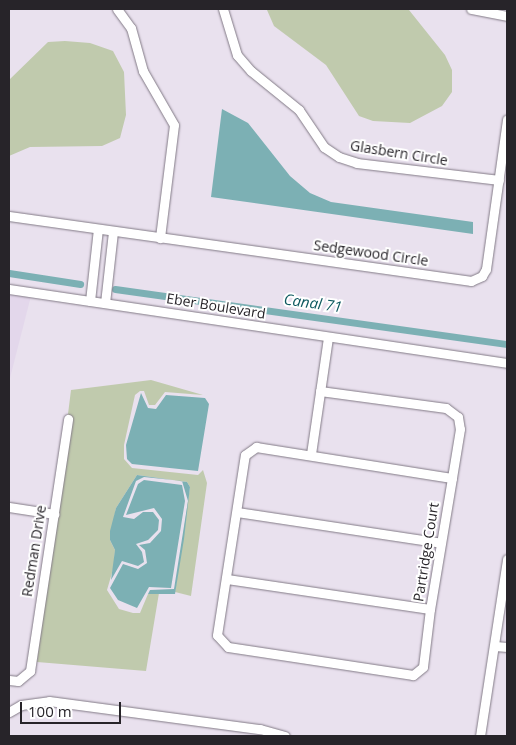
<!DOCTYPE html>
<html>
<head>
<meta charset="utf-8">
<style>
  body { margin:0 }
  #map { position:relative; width:516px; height:745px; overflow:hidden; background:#e9e1ee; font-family:"Open Sans",sans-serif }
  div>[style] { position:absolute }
  .built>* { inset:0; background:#e3d7eb }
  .green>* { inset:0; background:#c0caad }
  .water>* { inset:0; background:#7cb0b4 }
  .canal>* { height:7px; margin:-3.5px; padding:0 3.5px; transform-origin:3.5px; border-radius:3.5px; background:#7cb0b4 }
  .roads { filter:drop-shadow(0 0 1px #827a86) drop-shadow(0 0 1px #827a86) }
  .minor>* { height:9px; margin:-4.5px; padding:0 4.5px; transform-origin:4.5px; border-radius:4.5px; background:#fff }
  span { translate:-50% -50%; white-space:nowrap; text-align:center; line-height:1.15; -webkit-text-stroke:4px #fff; paint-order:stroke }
  .street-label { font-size:14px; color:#272429 }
  .water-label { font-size:15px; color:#0d595f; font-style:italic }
  .frame { position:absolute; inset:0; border:10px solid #272429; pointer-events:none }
  .scale { position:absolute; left:20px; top:702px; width:101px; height:22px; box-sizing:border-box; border:2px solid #272429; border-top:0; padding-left:6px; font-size:15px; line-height:18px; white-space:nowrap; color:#272429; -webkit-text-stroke:4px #fff; paint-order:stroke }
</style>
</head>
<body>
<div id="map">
  <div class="built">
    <div style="clip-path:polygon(9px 293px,31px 296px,10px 378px,9px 378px)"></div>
  </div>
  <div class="green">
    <div style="clip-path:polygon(385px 9px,409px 10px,445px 55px,452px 70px,452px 92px,442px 106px,410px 123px,373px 121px,359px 116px,326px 65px,274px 26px,267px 10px)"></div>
    <div style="clip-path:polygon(65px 41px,90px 43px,113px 51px,124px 72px,126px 115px,120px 138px,102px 146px,30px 147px,9px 156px,9px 80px,48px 42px)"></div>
    <div style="clip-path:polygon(151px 380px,203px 395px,165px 392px,155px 405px,149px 405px,144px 391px,140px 391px,135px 395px,124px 445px,124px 459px,132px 468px,198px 475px,203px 470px,207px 483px,191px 596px,175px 592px,190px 487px,187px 482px,137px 475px,116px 508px,110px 540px,115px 550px,114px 566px,107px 590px,119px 609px,133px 613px,140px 613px,148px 594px,159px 593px,146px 671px,37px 662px,71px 390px)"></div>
  </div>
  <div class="water">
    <div style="clip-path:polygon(222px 109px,248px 123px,290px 176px,310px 193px,331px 202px,473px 222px,473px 234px,211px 197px)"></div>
    <div style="clip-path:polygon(141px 393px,148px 408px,156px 409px,166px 395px,205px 398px,209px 404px,198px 471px,132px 464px,127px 459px,126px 445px)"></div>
    <div style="clip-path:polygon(137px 475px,187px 482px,190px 487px,184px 539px,175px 594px,148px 594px,150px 590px,174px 589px,188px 501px,182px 481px,144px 477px,136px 481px,123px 517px,134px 519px,143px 512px,153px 512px,159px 520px,158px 530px,148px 540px,136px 544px,142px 552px,144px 562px,138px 566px,122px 561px,111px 580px,115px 550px,110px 540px,110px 531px,116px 508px)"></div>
    <div style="clip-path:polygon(144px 480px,182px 485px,185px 501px,171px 588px,149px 587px,137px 608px,118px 600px,110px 588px,123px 564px,138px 569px,147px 563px,145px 550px,139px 545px,150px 543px,161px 531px,162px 519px,154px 508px,126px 515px,138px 484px)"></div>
  </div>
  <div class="canal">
    <div style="left:9px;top:273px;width:72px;rotate:8.8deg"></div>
    <div style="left:115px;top:289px;width:396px;rotate:8deg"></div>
  </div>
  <div class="roads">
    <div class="minor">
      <div style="left:117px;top:9px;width:24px;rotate:54deg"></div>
      <div style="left:131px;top:28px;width:45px;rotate:74.4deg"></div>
      <div style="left:143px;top:71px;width:62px;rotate:60.1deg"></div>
      <div style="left:174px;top:125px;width:114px;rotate:97.1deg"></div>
      <div style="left:223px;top:9px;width:48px;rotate:73.1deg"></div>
      <div style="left:237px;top:55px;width:21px;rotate:49deg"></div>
      <div style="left:251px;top:71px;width:62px;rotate:39.1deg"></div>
      <div style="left:299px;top:110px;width:45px;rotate:56deg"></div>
      <div style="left:324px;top:147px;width:18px;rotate:34deg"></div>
      <div style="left:339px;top:157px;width:19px;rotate:18deg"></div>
      <div style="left:357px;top:163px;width:143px;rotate:6.8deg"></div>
      <div style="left:471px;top:9px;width:37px;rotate:11deg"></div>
      <div style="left:9px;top:216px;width:467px;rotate:8deg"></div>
      <div style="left:471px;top:281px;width:12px;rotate:-24deg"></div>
      <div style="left:482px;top:276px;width:8px;rotate:-60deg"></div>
      <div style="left:486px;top:269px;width:151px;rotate:-82deg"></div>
      <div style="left:9px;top:289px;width:503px;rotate:8.45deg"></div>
      <div style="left:90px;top:301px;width:72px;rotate:-83.7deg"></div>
      <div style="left:105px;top:303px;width:71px;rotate:-83.6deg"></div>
      <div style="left:320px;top:391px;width:127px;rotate:7.7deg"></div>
      <div style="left:446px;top:408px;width:15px;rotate:37deg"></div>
      <div style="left:458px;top:417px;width:12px;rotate:81deg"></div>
      <div style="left:460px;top:429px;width:50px;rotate:99.3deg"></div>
      <div style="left:452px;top:478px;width:133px;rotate:99.5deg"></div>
      <div style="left:430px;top:609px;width:58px;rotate:96.9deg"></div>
      <div style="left:423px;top:667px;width:13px;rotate:141deg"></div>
      <div style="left:413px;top:675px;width:187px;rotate:-171.4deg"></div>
      <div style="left:228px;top:647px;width:16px;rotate:-133deg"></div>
      <div style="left:217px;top:635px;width:182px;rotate:-81.2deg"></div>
      <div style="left:245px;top:455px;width:14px;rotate:-36deg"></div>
      <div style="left:256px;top:447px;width:198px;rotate:9deg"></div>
      <div style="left:311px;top:454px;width:117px;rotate:-81.7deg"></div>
      <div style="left:9px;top:507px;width:46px;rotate:8.8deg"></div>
      <div style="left:237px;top:512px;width:206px;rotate:8.6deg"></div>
      <div style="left:227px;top:579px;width:205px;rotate:8.4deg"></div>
      <div style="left:495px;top:646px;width:12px;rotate:5deg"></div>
      <div style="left:9px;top:680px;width:9px;rotate:6deg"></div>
      <div style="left:18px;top:681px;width:16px;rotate:-40deg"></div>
      <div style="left:30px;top:671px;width:255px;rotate:-81.4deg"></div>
      <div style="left:9px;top:712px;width:14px;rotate:-30deg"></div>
      <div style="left:21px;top:705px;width:28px;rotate:-8deg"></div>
      <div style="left:49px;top:701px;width:213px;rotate:7.6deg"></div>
      <div style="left:260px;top:729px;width:26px;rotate:16deg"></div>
      <div style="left:480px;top:736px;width:179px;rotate:-81.3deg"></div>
    </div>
  </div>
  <div class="street-label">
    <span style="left:399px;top:153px;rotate:9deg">Glasbern Circle</span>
    <span style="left:371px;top:253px;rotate:8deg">Sedgewood Circle</span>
    <span style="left:216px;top:306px;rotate:9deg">Eber Boulevard</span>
    <span style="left:34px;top:551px;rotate:-81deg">Redman Drive</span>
    <span style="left:426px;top:552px;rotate:-81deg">Partridge Court</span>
  </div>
  <div class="water-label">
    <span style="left:313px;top:303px;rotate:8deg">Canal 71</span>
  </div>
  <div class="frame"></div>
  <div class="scale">100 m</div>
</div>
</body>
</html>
